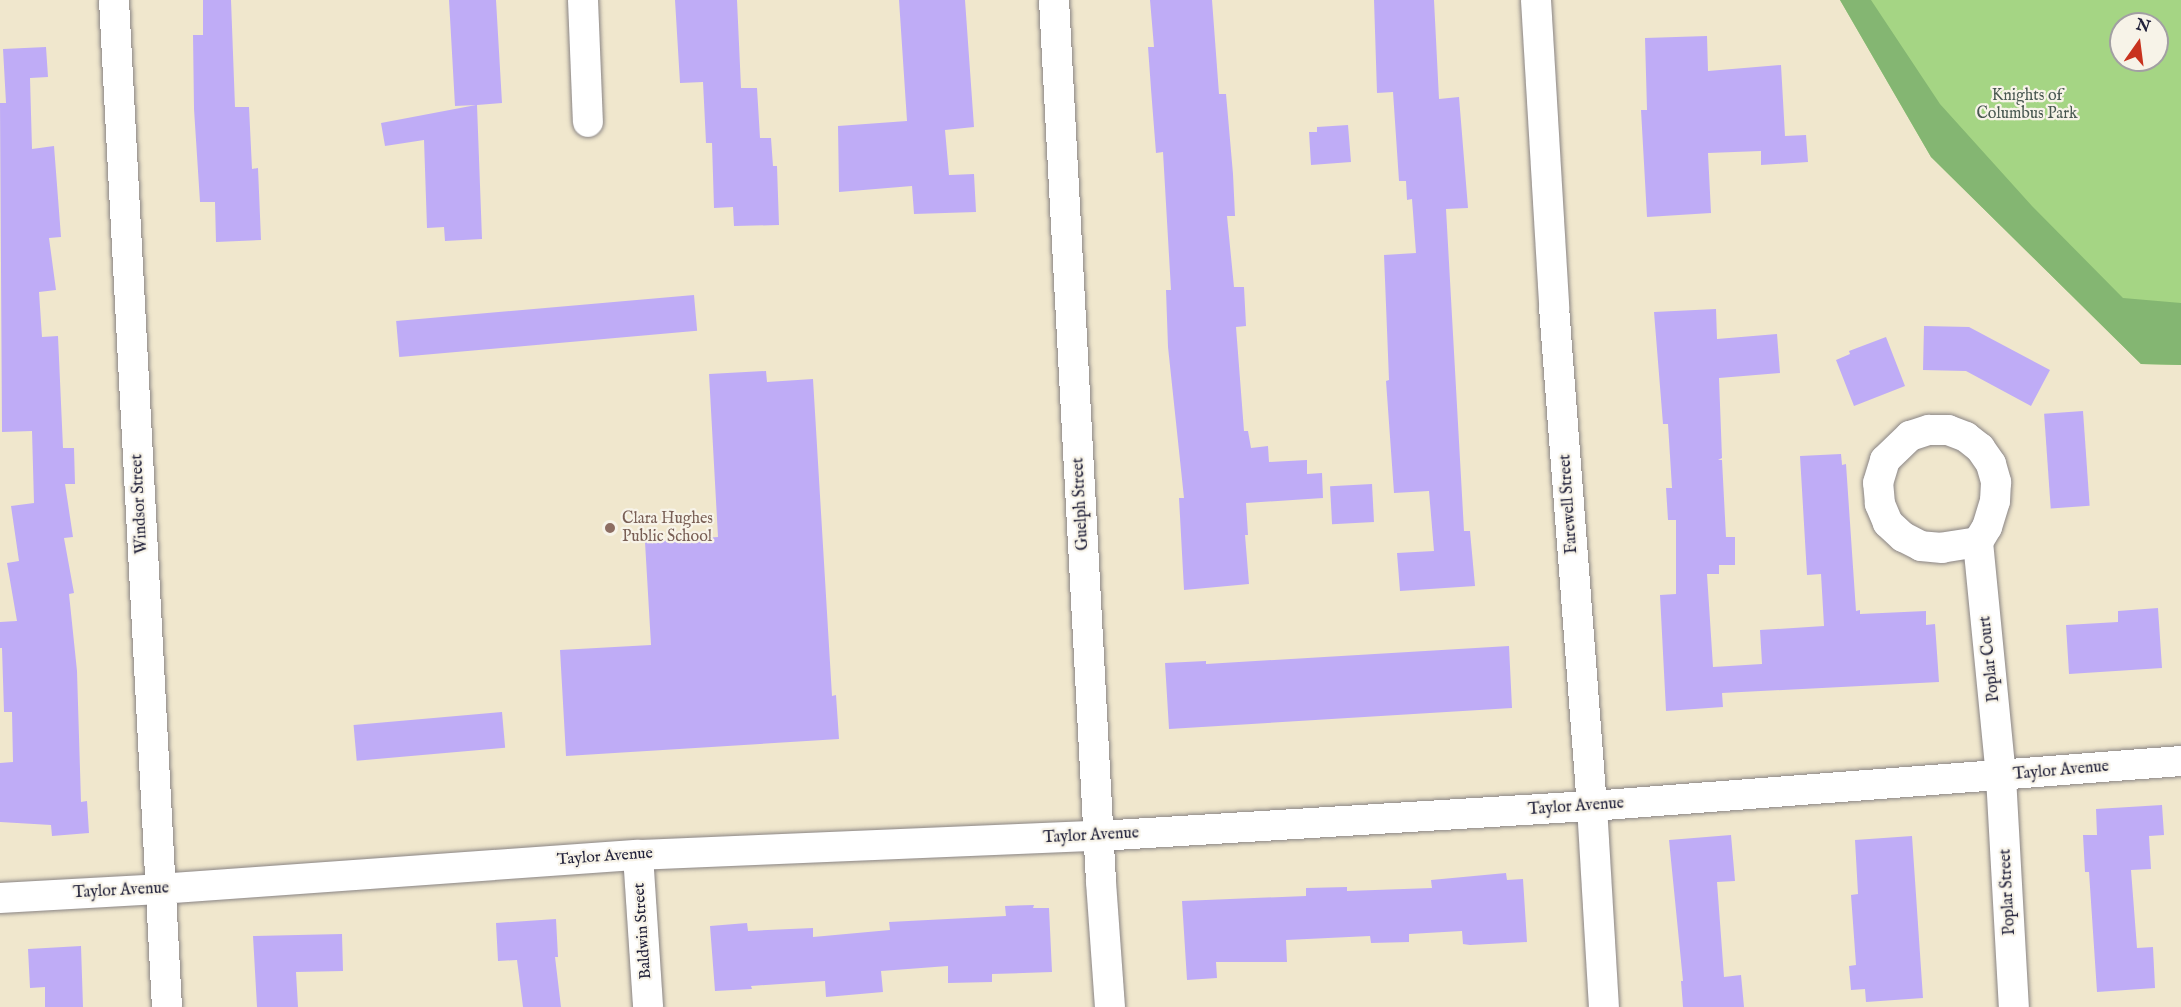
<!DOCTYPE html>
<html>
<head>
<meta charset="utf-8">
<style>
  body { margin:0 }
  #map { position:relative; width:2181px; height:1007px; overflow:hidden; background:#f0e7cd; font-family:"IM FELL English",serif }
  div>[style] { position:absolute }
  .green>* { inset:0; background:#a5d584 }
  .forest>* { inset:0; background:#84b672 }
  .building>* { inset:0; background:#bfacf6; transform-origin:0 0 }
  .roads { filter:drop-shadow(0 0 2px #898484) drop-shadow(0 0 2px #898484) }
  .minor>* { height:30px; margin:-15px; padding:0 15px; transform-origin:15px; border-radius:15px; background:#fff }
  .dots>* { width:16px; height:16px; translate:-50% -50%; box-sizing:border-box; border:3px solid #f7f3e8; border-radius:50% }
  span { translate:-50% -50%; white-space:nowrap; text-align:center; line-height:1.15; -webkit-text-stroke:4.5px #f7f3e8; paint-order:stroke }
  .park-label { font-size:16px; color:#495851 }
  .street-label { font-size:16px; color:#22223b }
  .education-label { font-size:16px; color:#785e54 }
  .left { translate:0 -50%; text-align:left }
  .north { position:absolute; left:2109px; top:12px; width:60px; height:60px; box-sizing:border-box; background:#f7f3e8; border:2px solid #a29fa3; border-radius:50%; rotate:14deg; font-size:16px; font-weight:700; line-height:24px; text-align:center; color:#22223b }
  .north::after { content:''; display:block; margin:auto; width:21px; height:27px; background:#c8321e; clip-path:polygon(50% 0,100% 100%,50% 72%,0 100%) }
</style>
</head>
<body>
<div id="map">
  <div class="green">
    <div style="clip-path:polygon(evenodd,1840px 0,2181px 0,2181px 365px,2141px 364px,1931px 157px,1840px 0,2121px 24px,2157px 24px,2157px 60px,2121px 60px,2121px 24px)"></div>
  </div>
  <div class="forest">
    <div style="clip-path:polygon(1840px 0,1871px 0,1940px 104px,2032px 206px,2123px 298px,2181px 303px,2181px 365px,2141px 364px,1931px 157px)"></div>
  </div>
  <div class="building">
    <div style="clip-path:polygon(203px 0,231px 0,235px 107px,249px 107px,252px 169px,258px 168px,261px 240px,216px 242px,215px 202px,200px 202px,194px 109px,193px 35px,203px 35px)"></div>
    <div style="clip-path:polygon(449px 0,496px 0,502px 103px,477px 105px,482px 239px,445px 241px,444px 227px,427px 228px,424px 140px,385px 146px,381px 123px,476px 105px,455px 106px)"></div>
    <div style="clip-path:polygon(675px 0,737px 0,741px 88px,757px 88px,760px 138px,771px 138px,773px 166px,777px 166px,779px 225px,734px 226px,733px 207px,714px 208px,712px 143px,706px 143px,703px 82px,680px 83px)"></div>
    <div style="clip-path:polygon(899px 0,965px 0,974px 127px,945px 130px,949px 175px,974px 174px,976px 212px,914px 214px,912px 186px,839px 192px,838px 126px,907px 121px)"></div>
    <div style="clip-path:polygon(1150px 0,1212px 0,1219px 94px,1226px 94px,1233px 174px,1235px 216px,1227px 216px,1234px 287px,1244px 287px,1246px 326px,1236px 327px,1244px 431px,1248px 431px,1251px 448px,1268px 446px,1269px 462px,1307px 460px,1307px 474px,1322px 473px,1323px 498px,1246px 503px,1248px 535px,1245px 535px,1249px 584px,1184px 590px,1179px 498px,1184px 498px,1168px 347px,1166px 290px,1171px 290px,1163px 152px,1156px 153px,1151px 89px,1148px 47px,1154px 47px)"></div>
    <div style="clip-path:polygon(1374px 0,1434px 0,1439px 99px,1459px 97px,1468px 208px,1446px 209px,1464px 531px,1470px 531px,1475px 586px,1400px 591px,1397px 553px,1434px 551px,1429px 491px,1394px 493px,1386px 381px,1389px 380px,1384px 255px,1416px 253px,1412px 199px,1407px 200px,1406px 181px,1399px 181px,1393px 92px,1377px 93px)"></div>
    <div style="clip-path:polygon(1707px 36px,1708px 71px,1781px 65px,1785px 136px,1806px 135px,1808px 162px,1761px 165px,1761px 151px,1708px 153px,1711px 213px,1647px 217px,1641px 110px,1647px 110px,1645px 38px)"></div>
    <div style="clip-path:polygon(46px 47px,48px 77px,30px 78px,32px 149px,54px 146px,61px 237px,49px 238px,56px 290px,39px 292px,42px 337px,58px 336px,63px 448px,74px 448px,75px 484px,65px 484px,73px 537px,64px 538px,74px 593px,69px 594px,77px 671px,81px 802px,87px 801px,89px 833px,52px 836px,51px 825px,0 822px,0 763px,13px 762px,12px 712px,4px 712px,2px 648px,0 648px,0 622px,17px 621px,7px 563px,19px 561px,11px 506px,34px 503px,32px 431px,2px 432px,0 103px,6px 103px,3px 49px)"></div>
    <div style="clip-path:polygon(1348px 125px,1351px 162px,1311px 165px,1309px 132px,1317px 132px,1317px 127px)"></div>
    <div style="left:694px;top:295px;width:36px;height:299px;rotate:85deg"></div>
    <div style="clip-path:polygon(1716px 309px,1717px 339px,1777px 334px,1780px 373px,1719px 378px,1722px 458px,1718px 460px,1722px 460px,1726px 537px,1735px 537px,1735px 565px,1719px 565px,1719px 574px,1707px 574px,1713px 667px,1762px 664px,1760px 630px,1824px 626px,1821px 574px,1807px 575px,1800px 456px,1841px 454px,1842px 465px,1846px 464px,1856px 611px,1860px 610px,1860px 614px,1926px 611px,1926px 625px,1935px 624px,1939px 682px,1722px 693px,1723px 707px,1666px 711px,1660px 595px,1676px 594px,1676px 520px,1668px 520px,1666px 488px,1672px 488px,1668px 424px,1663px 424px,1654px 312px)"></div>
    <div style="clip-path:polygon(1924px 326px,1969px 327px,2050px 370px,2031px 406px,1966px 371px,1923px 370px)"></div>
    <div style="clip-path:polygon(1886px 337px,1905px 386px,1854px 406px,1836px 360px,1850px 354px,1849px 351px)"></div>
    <div style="clip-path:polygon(766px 371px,767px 382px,813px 379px,832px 696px,836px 695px,839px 739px,566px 756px,560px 650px,651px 645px,645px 542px,718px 537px,709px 374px)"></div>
    <div style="left:2083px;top:411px;width:95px;height:39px;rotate:86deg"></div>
    <div style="left:1372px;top:484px;width:38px;height:42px;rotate:87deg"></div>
    <div style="clip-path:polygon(2158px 608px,2162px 668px,2069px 674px,2066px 625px,2118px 622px,2118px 611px)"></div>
    <div style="clip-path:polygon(1509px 646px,1512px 708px,1169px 729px,1165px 663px,1206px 661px,1206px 664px)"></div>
    <div style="left:502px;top:712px;width:36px;height:149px;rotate:85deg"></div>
    <div style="clip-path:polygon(2162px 805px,2164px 835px,2149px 836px,2151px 869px,2131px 870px,2137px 948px,2153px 947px,2155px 988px,2097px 992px,2089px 872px,2085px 872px,2083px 835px,2097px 835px,2096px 809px)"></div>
    <div style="clip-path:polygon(1731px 835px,1735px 881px,1717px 882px,1724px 977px,1741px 975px,1744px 1007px,1683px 1007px,1681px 981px,1683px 981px,1669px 840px)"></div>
    <div style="clip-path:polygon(1912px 836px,1923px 998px,1866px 1002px,1865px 989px,1851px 990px,1849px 966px,1856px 965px,1851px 895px,1858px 894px,1855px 840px)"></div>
    <div style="clip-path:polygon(1506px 873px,1507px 880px,1523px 879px,1527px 942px,1470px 945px,1463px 944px,1462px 931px,1409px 934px,1409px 942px,1371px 943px,1370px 936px,1286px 940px,1287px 962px,1216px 962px,1217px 978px,1187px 980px,1182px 901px,1306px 896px,1306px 888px,1347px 887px,1347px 891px,1432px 888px,1431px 880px)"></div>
    <div style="clip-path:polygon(1034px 905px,1033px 908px,1049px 908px,1052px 972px,992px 974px,992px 982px,948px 983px,948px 966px,881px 971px,883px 992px,826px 997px,825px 981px,751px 986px,752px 989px,715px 991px,710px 926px,747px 923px,748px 931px,813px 928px,813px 937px,890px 930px,889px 922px,1006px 916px,1005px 906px)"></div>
    <div style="clip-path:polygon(556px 919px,558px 957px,555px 957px,561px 1007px,523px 1007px,517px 960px,498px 961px,496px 923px)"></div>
    <div style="clip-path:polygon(342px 934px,343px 971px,296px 972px,298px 1007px,257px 1007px,253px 936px)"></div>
    <div style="clip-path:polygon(81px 946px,83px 1007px,45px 1007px,45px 987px,30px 988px,28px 949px)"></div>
  </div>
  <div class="roads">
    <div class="minor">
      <div style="left:114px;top:0;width:1008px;rotate:86.99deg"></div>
      <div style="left:583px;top:0;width:122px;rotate:87.7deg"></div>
      <div style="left:1054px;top:0;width:883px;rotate:86.95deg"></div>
      <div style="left:1101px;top:882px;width:125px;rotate:85.9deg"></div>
      <div style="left:1536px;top:0;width:308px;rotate:86.6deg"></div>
      <div style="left:1554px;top:307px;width:500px;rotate:85.65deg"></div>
      <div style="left:1592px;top:806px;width:201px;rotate:86.6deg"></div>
      <div style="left:1978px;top:542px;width:36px;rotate:171deg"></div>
      <div style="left:1942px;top:548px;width:21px;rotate:-175deg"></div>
      <div style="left:1921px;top:546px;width:20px;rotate:-153deg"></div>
      <div style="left:1903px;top:537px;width:21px;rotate:-137deg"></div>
      <div style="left:1888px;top:523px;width:21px;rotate:-113deg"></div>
      <div style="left:1880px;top:504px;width:21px;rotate:-95deg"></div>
      <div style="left:1878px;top:483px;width:24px;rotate:-73deg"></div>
      <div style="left:1885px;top:460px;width:35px;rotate:-44deg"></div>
      <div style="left:1910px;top:436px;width:20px;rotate:-18deg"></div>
      <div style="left:1929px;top:430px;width:19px"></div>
      <div style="left:1948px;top:430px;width:19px;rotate:21deg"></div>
      <div style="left:1966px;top:437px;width:18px;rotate:38deg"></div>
      <div style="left:1980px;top:448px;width:19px;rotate:55deg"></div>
      <div style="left:1991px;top:464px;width:19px;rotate:74deg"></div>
      <div style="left:1996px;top:482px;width:19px;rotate:93deg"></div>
      <div style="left:1995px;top:501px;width:27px;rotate:107deg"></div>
      <div style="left:1987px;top:527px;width:17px;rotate:121deg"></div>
      <div style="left:1978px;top:542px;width:236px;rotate:84.4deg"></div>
      <div style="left:2001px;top:777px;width:230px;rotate:86.8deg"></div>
      <div style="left:638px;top:855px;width:152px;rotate:86.2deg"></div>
      <div style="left:0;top:898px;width:159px;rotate:-3.2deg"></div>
      <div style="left:159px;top:889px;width:480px;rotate:-4.1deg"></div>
      <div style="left:638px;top:855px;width:461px;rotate:-2.4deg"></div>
      <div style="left:1099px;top:836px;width:494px;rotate:-3.5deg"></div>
      <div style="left:1592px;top:806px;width:591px;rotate:-4.37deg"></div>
    </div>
  </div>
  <div class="dots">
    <div style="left:610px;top:528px;background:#8d6e63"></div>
  </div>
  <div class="park-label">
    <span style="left:2027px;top:105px">Knights of<br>Columbus Park</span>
  </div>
  <div class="street-label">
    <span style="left:140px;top:504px;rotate:-93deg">Windsor Street</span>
    <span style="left:1081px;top:504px;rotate:-93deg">Guelph Street</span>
    <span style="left:1569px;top:504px;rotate:-94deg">Farewell Street</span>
    <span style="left:1990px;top:659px;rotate:-96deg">Poplar Court</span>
    <span style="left:2061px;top:771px;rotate:-5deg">Taylor Avenue</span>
    <span style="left:1576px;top:807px;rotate:-4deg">Taylor Avenue</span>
    <span style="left:1091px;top:836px;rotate:-3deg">Taylor Avenue</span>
    <span style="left:605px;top:857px;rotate:-4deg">Taylor Avenue</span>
    <span style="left:121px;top:891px;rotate:-3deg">Taylor Avenue</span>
    <span style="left:2008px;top:892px;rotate:-93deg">Poplar Street</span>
    <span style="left:643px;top:931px;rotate:-94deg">Baldwin Street</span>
  </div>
  <div class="education-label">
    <span class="left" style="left:622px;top:528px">Clara Hughes<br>Public School</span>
  </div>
  <div class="north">N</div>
</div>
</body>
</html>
